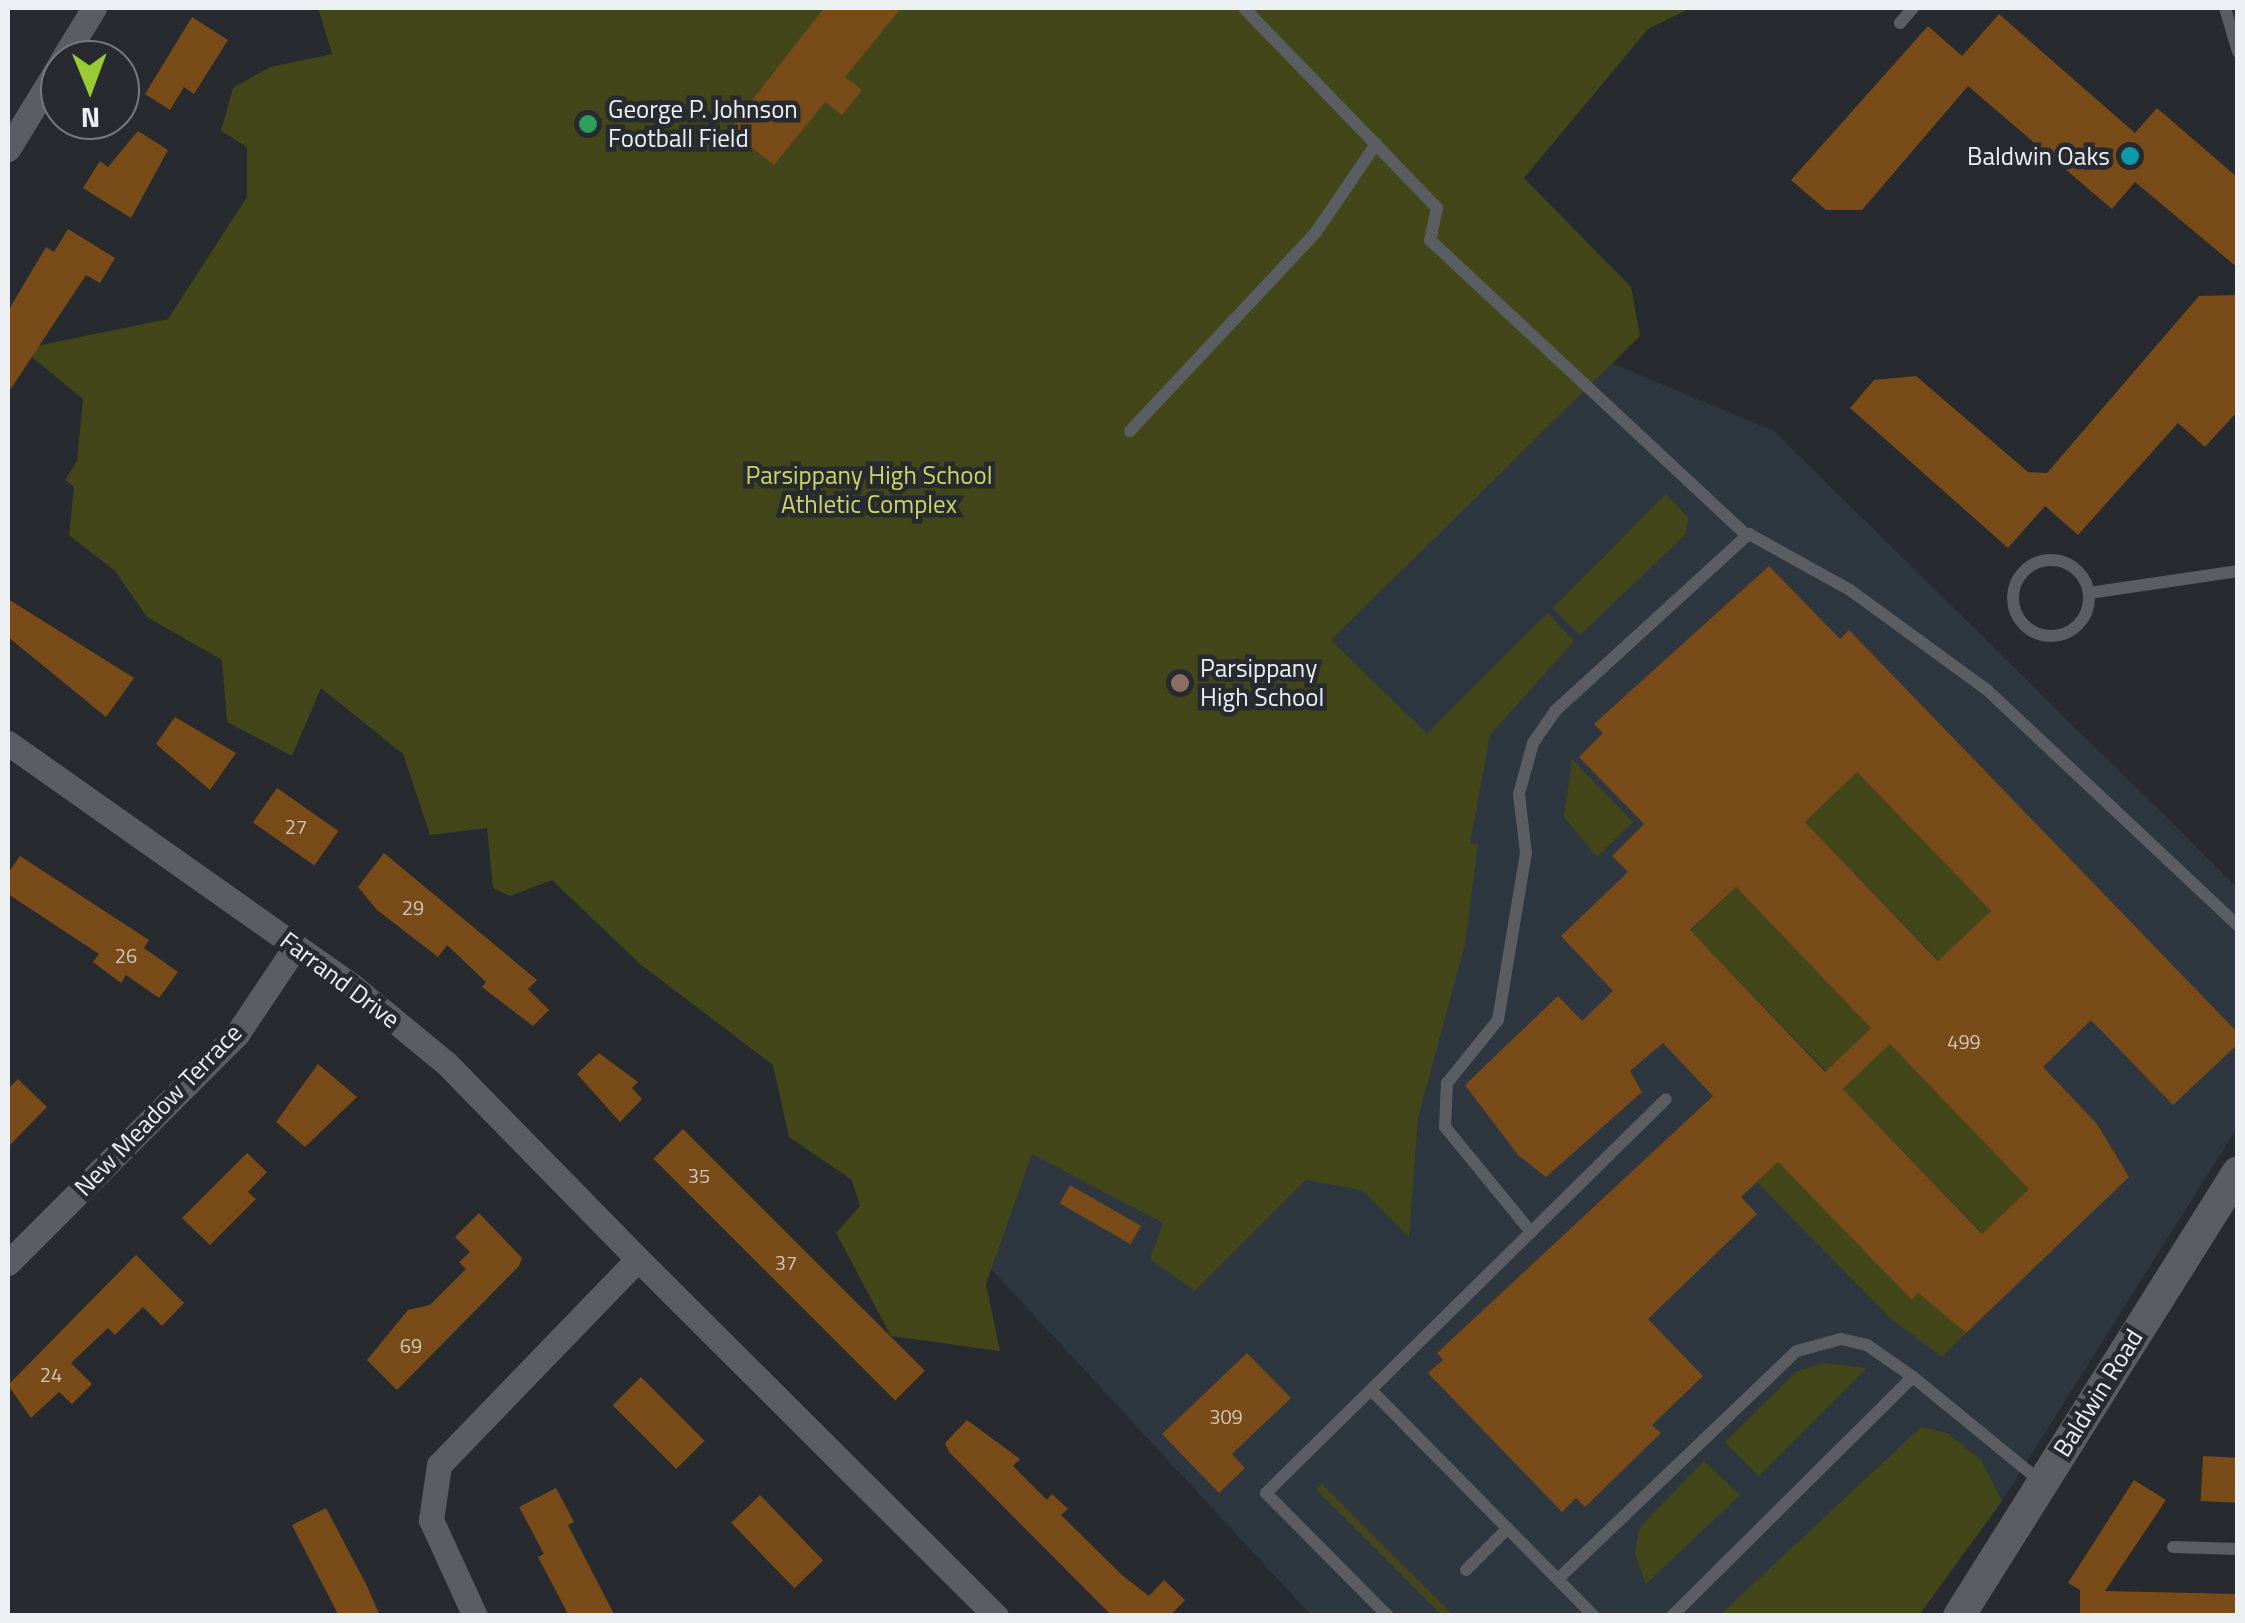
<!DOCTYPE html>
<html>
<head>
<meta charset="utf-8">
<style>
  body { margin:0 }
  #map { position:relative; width:2245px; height:1623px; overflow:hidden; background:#272a2f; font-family:"Titillium Web",sans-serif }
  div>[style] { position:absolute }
  .built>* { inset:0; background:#2e363f }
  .green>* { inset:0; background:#424618; transform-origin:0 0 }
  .building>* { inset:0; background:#784b19; transform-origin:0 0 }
  .service>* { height:12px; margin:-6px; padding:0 6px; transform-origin:6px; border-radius:6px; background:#5a5e63 }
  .service>.ring { margin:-6px; padding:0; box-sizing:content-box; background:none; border:12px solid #5a5e63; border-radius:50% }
  .minor>* { height:25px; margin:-12.5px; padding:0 12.5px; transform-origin:12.5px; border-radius:12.5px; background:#5a5e63 }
  .tertiary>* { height:32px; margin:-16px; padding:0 16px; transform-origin:16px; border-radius:16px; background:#5a5e63 }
  .dots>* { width:28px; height:28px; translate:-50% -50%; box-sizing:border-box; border:5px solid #272a2f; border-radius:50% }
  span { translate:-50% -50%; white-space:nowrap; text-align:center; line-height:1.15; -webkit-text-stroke:9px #272a2f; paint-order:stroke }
  .number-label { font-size:20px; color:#d0c7bc }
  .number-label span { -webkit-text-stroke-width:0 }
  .poi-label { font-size:25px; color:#edf0f3 }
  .left { translate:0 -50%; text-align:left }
  .right { translate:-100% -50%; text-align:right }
  .park-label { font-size:25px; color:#cdd662 }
  .street-label { font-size:25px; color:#edf0f3 }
  .frame { position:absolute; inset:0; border:10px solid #edf0f3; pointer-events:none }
  .north { position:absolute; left:40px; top:40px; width:100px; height:100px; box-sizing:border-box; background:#272a2f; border:2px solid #76797d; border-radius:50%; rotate:179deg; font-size:28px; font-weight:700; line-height:40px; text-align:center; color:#edf0f3 }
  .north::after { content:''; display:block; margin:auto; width:35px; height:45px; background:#9acb34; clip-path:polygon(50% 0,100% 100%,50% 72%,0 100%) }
</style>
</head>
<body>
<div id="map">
  <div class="built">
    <div style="clip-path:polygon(1441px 196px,1616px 365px,1774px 431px,2237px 887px,2237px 1128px,2002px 1501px,1919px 1615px,1311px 1615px,748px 1006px,65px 480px)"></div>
  </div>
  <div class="green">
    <div style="clip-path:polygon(318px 8px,1691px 8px,1648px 29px,1524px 178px,1631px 287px,1640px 336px,1331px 640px,1427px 734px,1548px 613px,1574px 641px,1490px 735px,1470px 843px,1478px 844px,1465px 944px,1418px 1118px,1409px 1237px,1362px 1190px,1306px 1180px,1195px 1291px,1150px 1259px,1163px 1223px,1032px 1154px,986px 1284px,1000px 1351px,891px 1336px,836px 1233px,860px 1206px,852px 1180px,789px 1137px,773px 1065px,640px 964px,552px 880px,510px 896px,493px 888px,487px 828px,430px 835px,403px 754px,321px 688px,292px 756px,227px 722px,222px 660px,147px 617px,115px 571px,69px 535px,74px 487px,65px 480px,77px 461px,83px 399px,22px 349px,168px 319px,247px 197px,247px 147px,221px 131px,233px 88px,270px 67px,332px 54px)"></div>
    <div style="clip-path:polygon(1666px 494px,1688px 517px,1686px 534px,1580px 635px,1553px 608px)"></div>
    <div style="clip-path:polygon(1572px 759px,1633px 822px,1597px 857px,1564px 817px)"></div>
    <div style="left:1857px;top:772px;width:193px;height:72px;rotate:46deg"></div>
    <div style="left:1736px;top:887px;width:195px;height:63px;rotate:46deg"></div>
    <div style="left:1890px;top:1044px;width:201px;height:65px;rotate:46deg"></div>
    <div style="clip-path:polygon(1778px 1162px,1912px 1299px,1918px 1293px,1966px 1333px,1942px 1357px,1891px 1319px,1757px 1182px)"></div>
    <div style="clip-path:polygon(1823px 1363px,1867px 1368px,1759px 1476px,1725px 1442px,1796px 1372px)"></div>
    <div style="clip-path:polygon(1921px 1427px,1947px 1433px,1981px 1460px,2002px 1501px,1919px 1615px,1720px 1615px)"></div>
    <div style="clip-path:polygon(1704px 1461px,1740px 1495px,1646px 1584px,1635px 1554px,1639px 1528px)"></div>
    <div style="left:1322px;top:1484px;width:185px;height:8px;rotate:45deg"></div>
  </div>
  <div class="building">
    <div style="clip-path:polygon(824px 8px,901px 8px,845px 77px,862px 90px,842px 115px,825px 102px,774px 165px,729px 130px)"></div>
    <div style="clip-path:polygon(1999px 14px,2135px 133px,2157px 108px,2238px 178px,2238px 268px,2135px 182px,2112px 209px,1968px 86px,1862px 210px,1826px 210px,1791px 180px,1928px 26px,1962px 56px)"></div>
    <div style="clip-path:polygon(192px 17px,228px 40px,194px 94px,184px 87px,170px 110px,145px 94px)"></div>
    <div style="clip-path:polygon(138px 131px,168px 150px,131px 218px,83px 188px,100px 161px,108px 167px)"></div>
    <div style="clip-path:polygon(68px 229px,115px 258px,100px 283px,86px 275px,8px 393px,8px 311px,46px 247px,54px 252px)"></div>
    <div style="clip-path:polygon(2238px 295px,2238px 411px,2205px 447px,2178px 423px,2078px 535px,2045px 506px,2008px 548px,1850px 408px,1874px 380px,1916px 376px,2028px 472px,2047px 473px,2199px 296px)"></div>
    <div style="clip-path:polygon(evenodd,1769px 566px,1840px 639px,1849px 630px,2238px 1033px,2238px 1044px,2173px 1105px,2091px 1020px,2043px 1067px,2097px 1124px,2129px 1177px,1966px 1333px,1918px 1293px,1912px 1300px,1778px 1162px,1741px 1197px,1757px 1214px,1648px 1319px,1703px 1376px,1652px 1425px,1661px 1433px,1585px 1507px,1576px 1498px,1562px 1512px,1428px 1373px,1443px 1360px,1437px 1353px,1713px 1096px,1663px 1043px,1630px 1071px,1642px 1092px,1546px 1177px,1518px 1155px,1465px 1085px,1558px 996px,1582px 1021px,1613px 991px,1561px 936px,1628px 872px,1612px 856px,1644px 824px,1579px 757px,1603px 733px,1594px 724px,1769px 566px,1857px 772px,1991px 911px,1938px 961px,1805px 822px,1857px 772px,1769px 566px,1736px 887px,1871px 1028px,1825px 1072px,1690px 930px,1736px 887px,1769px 566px,1890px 1044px,2029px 1189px,1982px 1234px,1843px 1089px,1890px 1044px)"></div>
    <div style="clip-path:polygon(8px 599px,134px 678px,106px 717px,8px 637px)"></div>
    <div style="clip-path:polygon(175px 717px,236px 753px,210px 790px,156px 744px)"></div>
    <div style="left:277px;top:788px;width:75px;height:42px;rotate:35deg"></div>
    <div style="clip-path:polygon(384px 853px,537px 980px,528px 989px,549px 1010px,533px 1026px,482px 987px,486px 982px,447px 945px,438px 957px,377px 910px,358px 887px)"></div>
    <div style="clip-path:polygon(20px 856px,149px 940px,144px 948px,178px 972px,159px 998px,126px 975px,121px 983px,93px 962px,99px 954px,8px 894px,8px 873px)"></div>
    <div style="clip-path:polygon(599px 1053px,638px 1082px,632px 1088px,642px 1099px,620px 1122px,577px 1074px)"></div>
    <div style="clip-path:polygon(318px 1064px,357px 1097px,305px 1147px,276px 1122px)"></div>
    <div style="clip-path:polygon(18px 1079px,47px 1107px,8px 1147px,8px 1089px)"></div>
    <div style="left:683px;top:1129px;width:342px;height:42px;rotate:45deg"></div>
    <div style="clip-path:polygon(247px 1153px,267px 1172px,248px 1192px,256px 1199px,210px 1245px,182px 1218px)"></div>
    <div style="left:1070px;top:1185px;width:82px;height:21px;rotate:30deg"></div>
    <div style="clip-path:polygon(479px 1213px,522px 1258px,519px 1266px,397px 1390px,367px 1360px,408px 1310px,430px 1305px,466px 1269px,459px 1262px,470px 1252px,455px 1237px)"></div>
    <div style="clip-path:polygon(136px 1255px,184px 1303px,162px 1326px,143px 1307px,115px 1335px,108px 1328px,71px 1363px,92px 1384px,72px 1404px,59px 1392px,31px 1418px,8px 1385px)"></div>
    <div style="clip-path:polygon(1247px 1353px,1291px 1398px,1232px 1454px,1245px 1468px,1219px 1493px,1162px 1434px)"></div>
    <div style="left:641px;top:1377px;width:90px;height:40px;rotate:45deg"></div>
    <div style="clip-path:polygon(967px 1420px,1020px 1459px,1013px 1466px,1047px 1500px,1052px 1494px,1068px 1509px,1061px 1515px,1122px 1575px,1149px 1596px,1164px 1580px,1185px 1600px,1170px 1616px,1112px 1616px,949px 1452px,945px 1443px)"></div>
    <div style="left:2203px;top:1456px;width:35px;height:45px;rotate:3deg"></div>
    <div style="clip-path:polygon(2134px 1480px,2166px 1500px,2105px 1591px,2238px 1594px,2238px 1616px,2080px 1616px,2080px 1590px,2068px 1583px)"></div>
    <div style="clip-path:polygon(556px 1488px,574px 1522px,568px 1525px,615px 1616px,569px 1616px,538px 1557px,544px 1554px,519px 1507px)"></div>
    <div style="left:760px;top:1495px;width:91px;height:40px;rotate:46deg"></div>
    <div style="clip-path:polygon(326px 1508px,367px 1586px,380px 1616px,339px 1616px,298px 1537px,292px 1525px)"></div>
  </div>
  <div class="service">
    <div style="left:1244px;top:8px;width:278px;rotate:46deg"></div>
    <div style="left:1437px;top:208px;width:33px;rotate:102deg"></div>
    <div style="left:1430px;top:240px;width:434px;rotate:43deg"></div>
    <div style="left:2225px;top:8px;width:46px;rotate:73.5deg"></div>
    <div style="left:1900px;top:23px;width:20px;rotate:-49deg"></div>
    <div style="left:1130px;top:431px;width:272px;rotate:-46.9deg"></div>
    <div style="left:1316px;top:232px;width:107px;rotate:-55.7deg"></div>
    <div class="ring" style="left:2013px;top:560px;width:64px;height:64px"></div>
    <div style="left:2089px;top:593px;width:151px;rotate:-8.4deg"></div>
    <div style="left:1531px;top:1232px;width:136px;rotate:-129.3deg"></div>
    <div style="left:1445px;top:1127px;width:44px;rotate:-87.4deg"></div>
    <div style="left:1447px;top:1083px;width:81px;rotate:-51deg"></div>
    <div style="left:1498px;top:1020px;width:169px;rotate:-80.5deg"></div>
    <div style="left:1526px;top:853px;width:59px;rotate:-96.8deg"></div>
    <div style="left:1519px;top:794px;width:53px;rotate:-74.6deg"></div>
    <div style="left:1533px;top:743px;width:39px;rotate:-55deg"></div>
    <div style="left:1555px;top:711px;width:263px;rotate:-42.4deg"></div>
    <div style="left:1749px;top:534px;width:115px;rotate:29deg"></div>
    <div style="left:1850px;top:590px;width:168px;rotate:36.1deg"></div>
    <div style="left:1986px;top:689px;width:346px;rotate:43.2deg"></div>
    <div style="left:1371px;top:1390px;width:317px;rotate:45.4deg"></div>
    <div style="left:2173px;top:1547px;width:65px;rotate:1.8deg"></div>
    <div style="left:1466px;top:1570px;width:59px;rotate:-45deg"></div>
    <div style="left:1558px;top:1579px;width:330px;rotate:-43.7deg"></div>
    <div style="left:1797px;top:1351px;width:46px;rotate:-15.3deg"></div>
    <div style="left:1841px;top:1339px;width:27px;rotate:13deg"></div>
    <div style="left:1867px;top:1345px;width:56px;rotate:34.8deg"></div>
    <div style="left:1913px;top:1377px;width:164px;rotate:39.3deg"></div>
    <div style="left:1388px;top:1616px;width:173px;rotate:-134.8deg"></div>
    <div style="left:1266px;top:1493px;width:561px;rotate:-44.57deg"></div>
    <div style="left:1672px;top:1616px;width:339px;rotate:-44.8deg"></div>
  </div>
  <div class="minor">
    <div style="left:62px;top:60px;width:61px;rotate:-58.4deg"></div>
    <div style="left:8px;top:149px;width:100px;rotate:-58.5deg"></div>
    <div style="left:8px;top:743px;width:420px;rotate:35.2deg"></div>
    <div style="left:351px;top:985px;width:123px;rotate:39.4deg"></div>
    <div style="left:446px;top:1063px;width:274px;rotate:45.6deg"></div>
    <div style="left:8px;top:1263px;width:324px;rotate:-45deg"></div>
    <div style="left:237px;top:1034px;width:106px;rotate:-56.2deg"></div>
    <div style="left:475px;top:1616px;width:106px;rotate:-114.6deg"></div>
    <div style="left:431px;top:1520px;width:56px;rotate:-81.7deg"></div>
    <div style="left:439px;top:1465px;width:286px;rotate:-46deg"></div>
    <div style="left:638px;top:1259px;width:506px;rotate:44.92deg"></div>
  </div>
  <div class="tertiary">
    <div style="left:1959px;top:1616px;width:524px;rotate:-57.86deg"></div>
  </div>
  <div class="dots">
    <div style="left:588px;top:124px;background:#2e9e5b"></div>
    <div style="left:2130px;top:156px;background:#0f9aa8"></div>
    <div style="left:1180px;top:683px;background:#8d6e63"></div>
  </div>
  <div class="number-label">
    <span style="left:296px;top:826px">27</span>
    <span style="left:413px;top:907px">29</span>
    <span style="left:126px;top:955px">26</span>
    <span style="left:1964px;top:1041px">499</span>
    <span style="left:699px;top:1175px">35</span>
    <span style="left:786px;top:1262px">37</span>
    <span style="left:411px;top:1345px">69</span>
    <span style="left:51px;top:1374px">24</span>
    <span style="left:1226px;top:1416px">309</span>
  </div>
  <div class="poi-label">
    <span class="left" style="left:608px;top:124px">George P. Johnson<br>Football Field</span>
    <span class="right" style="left:2110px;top:156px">Baldwin Oaks</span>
    <span class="left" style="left:1200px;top:683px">Parsippany<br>High School</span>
  </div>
  <div class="park-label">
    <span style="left:869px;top:490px">Parsippany High School<br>Athletic Complex</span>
  </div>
  <div class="street-label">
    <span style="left:340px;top:980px;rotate:37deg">Farrand Drive</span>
    <span style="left:158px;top:1110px;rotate:-46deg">New Meadow Terrace</span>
    <span style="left:2098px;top:1393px;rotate:-58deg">Baldwin Road</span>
  </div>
  <div class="frame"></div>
  <div class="north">N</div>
</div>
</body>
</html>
